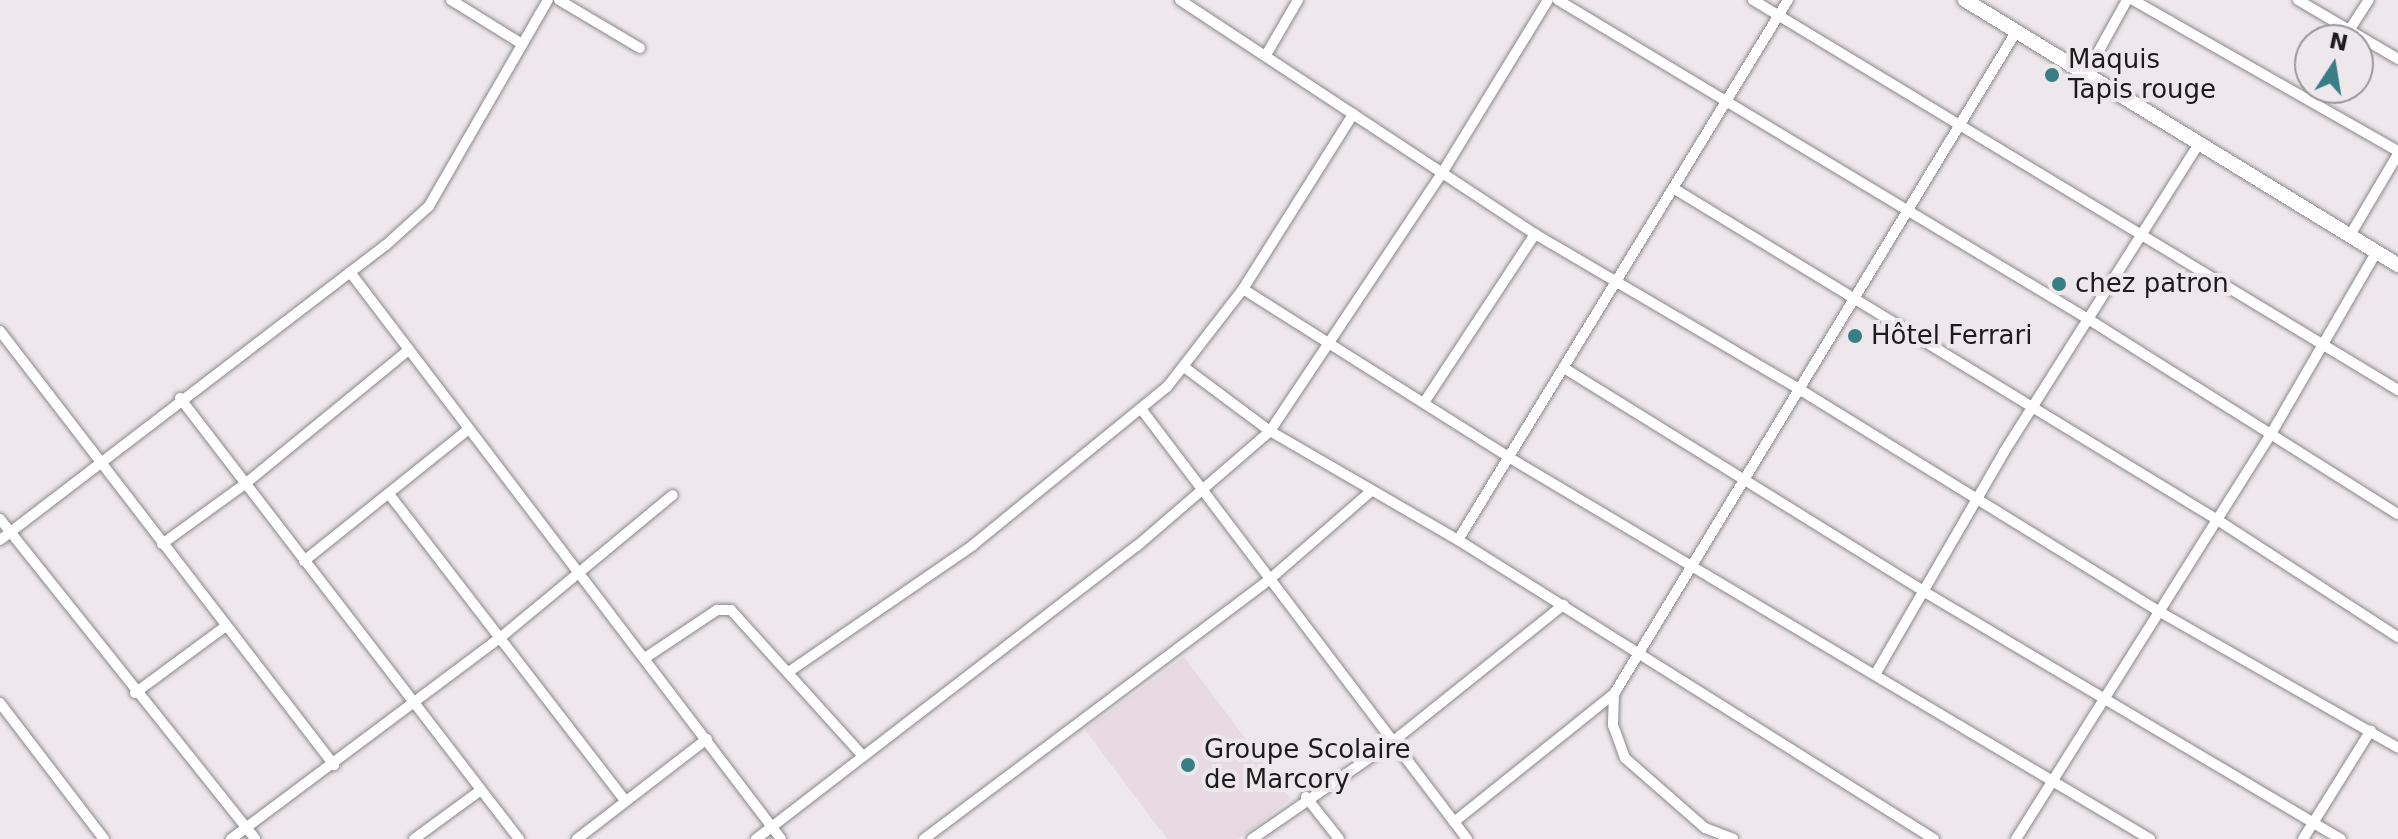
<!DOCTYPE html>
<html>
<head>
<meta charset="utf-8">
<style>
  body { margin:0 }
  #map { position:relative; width:2398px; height:839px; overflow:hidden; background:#eee8ec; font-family:"DejaVu Sans",sans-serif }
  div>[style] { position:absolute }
  .built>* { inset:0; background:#e7dae2 }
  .roads { filter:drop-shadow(0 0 2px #8d878a) drop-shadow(0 0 2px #8d878a) }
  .street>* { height:10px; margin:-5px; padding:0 5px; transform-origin:5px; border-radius:5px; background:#fff }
  .secondary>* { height:14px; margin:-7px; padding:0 7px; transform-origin:7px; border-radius:7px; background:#fff }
  .dots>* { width:22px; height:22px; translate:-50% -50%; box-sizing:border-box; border:4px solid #eee8ec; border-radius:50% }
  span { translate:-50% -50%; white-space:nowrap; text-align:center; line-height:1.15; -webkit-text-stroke:8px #eee8ec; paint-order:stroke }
  .poi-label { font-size:26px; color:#1d1b1c }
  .left { translate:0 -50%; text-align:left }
  .north { position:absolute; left:2294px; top:24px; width:80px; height:80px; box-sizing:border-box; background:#eee8ec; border:2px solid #9a9699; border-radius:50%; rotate:12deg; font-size:22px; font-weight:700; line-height:32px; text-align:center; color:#1d1b1c }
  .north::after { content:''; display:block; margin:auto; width:28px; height:36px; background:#377f85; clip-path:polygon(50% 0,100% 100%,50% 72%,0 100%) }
</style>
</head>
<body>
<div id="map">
  <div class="built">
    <div style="clip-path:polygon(1184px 657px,1291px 799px,1238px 839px,1167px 839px,1085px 730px)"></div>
  </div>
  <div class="roads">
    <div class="street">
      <div style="left:451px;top:0;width:84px;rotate:31.8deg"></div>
      <div style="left:559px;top:0;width:94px;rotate:30.7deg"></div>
      <div style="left:1180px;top:0;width:425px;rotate:33.4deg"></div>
      <div style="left:1535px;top:234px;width:306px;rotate:30.4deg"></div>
      <div style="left:1799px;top:389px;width:424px;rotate:31.7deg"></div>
      <div style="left:2160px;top:612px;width:274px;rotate:29.7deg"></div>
      <div style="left:1558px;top:0;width:619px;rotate:31.04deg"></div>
      <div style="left:2088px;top:319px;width:366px;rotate:32.2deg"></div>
      <div style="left:1753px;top:0;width:754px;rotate:31.16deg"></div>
      <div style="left:2133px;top:0;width:305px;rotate:29.7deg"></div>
      <div style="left:2298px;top:0;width:116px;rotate:30.5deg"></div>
      <div style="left:2348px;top:32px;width:38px;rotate:-57deg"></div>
      <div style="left:1266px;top:55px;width:64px;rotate:-59.8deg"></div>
      <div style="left:2086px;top:74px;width:85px;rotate:-61deg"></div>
      <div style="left:1673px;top:188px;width:636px;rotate:31.37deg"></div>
      <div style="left:2216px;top:519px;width:217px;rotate:33deg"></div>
      <div style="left:2349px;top:237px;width:96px;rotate:-59.4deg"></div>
      <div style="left:350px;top:272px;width:712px;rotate:52.76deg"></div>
      <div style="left:1243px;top:289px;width:316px;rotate:32.3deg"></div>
      <div style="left:1510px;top:458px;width:745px;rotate:30.77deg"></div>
      <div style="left:0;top:331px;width:548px;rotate:52.42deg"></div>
      <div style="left:1184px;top:367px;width:107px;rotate:36.7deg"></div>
      <div style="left:1270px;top:431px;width:217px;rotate:30.1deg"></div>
      <div style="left:1458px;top:540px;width:562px;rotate:32.14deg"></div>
      <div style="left:1564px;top:368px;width:423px;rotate:31.8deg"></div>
      <div style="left:1923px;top:591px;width:486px;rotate:30.7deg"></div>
      <div style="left:180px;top:398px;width:556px;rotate:52.45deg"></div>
      <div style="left:1425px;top:401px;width:200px;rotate:-56.6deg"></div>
      <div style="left:1142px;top:410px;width:538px;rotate:52.85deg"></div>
      <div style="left:389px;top:494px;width:387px;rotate:52.4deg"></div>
      <div style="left:0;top:519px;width:409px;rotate:51.4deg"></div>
      <div style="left:0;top:540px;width:486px;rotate:-37.4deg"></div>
      <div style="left:386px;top:245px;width:58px;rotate:-42.2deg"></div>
      <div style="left:429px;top:206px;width:238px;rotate:-60deg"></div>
      <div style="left:1458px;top:540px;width:633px;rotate:-58.57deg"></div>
      <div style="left:162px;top:544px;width:102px;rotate:-35.9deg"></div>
      <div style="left:245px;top:484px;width:212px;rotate:-39.3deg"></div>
      <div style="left:304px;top:561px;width:211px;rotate:-38.7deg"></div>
      <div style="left:645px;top:658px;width:87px;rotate:-33.7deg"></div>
      <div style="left:717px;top:610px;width:14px"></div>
      <div style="left:731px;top:610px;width:197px;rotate:47.9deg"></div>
      <div style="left:790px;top:671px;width:222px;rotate:-34.5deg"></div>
      <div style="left:973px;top:545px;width:250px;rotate:-39.2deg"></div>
      <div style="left:1167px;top:387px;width:124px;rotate:-52.2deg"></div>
      <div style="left:1243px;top:289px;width:207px;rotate:-57.8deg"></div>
      <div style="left:1876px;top:673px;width:255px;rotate:-59.9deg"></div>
      <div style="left:2004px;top:452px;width:361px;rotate:-57.7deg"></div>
      <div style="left:135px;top:693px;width:113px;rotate:-36.4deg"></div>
      <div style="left:1614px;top:694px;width:31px;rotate:92deg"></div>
      <div style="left:1613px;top:725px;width:35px;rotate:70deg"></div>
      <div style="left:1625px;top:758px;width:106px;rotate:41.2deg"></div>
      <div style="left:1705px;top:828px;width:30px;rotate:21deg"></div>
      <div style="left:0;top:703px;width:171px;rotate:52.6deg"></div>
      <div style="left:1306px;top:797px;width:53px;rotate:51.8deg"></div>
      <div style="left:1454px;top:822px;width:205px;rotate:-38.7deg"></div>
      <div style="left:1614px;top:694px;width:774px;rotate:-58.73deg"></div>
      <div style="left:231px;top:839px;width:336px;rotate:-36.8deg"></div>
      <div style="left:500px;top:638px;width:224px;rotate:-39.6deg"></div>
      <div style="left:414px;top:839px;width:83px;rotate:-36.2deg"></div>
      <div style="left:577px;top:839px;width:164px;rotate:-37.6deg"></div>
      <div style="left:756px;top:839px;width:481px;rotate:-37.6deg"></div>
      <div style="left:1137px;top:546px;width:176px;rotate:-40.8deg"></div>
      <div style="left:1270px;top:431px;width:310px;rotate:-56.3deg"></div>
      <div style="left:1442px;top:173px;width:203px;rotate:-58.5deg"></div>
      <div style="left:924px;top:839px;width:433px;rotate:-36.9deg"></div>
      <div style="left:1270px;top:579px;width:133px;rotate:-41deg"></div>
      <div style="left:1252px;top:839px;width:169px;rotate:-34.6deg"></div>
      <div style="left:1391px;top:743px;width:221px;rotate:-38.7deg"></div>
      <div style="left:2016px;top:839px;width:479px;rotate:-57.8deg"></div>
      <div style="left:2271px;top:434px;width:209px;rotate:-59.9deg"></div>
      <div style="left:2303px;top:839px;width:128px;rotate:-58deg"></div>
    </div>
    <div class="secondary">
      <div style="left:1965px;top:0;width:508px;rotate:31.47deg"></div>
    </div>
  </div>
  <div class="dots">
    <div style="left:2052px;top:75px;background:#377f85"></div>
    <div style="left:2059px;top:284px;background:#377f85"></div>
    <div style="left:1855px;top:336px;background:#377f85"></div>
    <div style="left:1188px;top:765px;background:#377f85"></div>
  </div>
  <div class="poi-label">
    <span class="left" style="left:2068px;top:75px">Maquis<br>Tapis rouge</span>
    <span class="left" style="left:2075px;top:284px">chez patron</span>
    <span class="left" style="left:1871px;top:336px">Hôtel Ferrari</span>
    <span class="left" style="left:1204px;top:765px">Groupe Scolaire<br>de Marcory</span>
  </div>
  <div class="north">N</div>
</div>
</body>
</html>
